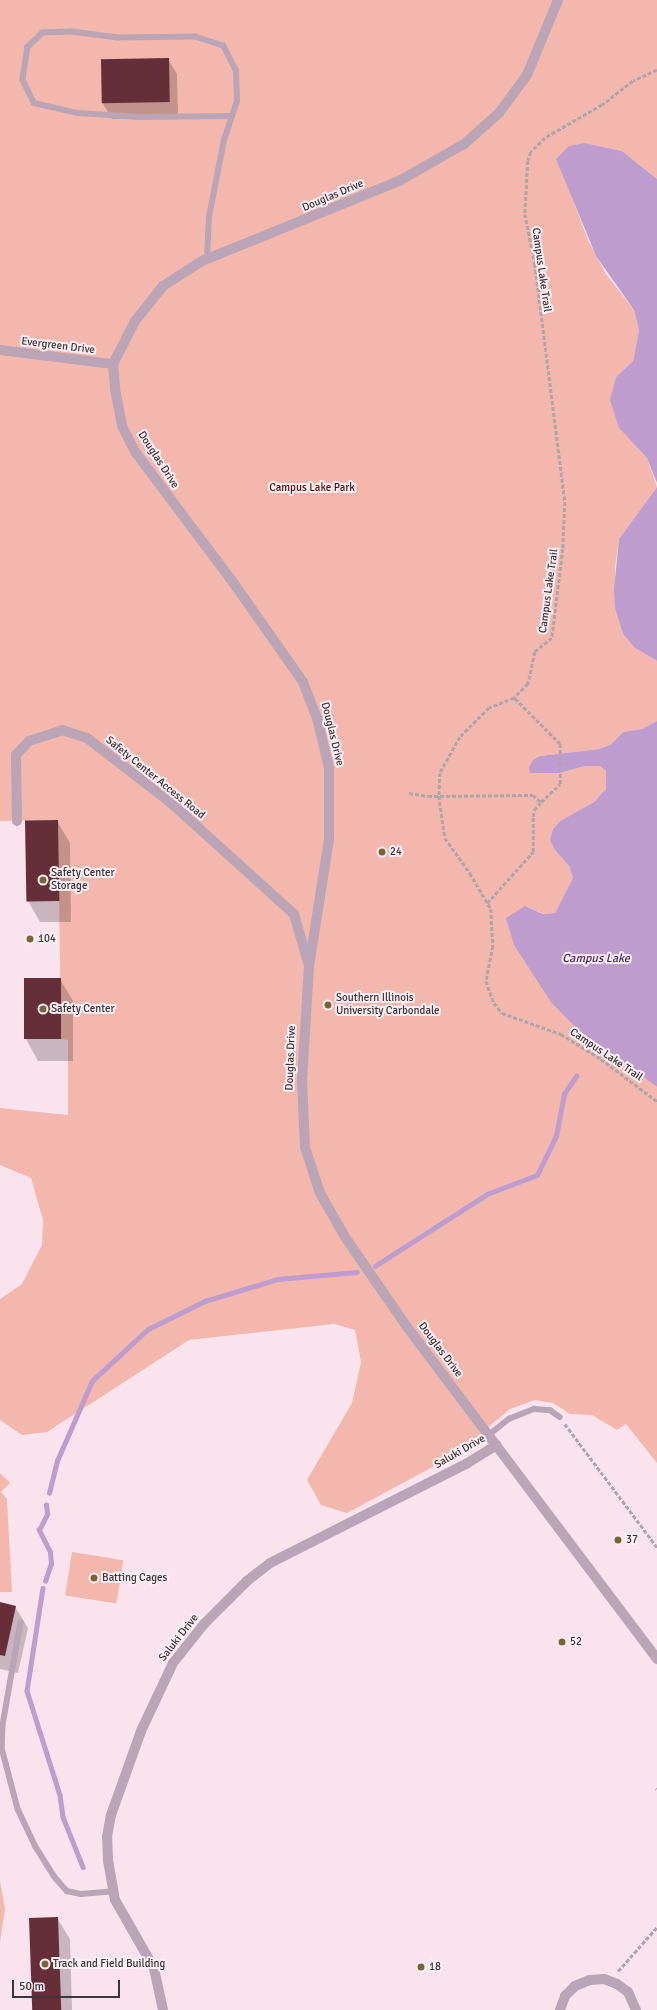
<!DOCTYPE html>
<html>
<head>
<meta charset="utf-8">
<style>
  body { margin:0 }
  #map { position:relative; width:657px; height:2010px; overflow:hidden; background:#feeff5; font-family:Signika,sans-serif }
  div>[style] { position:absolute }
  .built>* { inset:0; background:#fbe3ed; transform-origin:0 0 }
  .green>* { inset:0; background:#f4b7ad; transform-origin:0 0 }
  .water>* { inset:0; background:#be9cce }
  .shadow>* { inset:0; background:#0003 }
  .stream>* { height:4.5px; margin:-2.25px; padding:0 2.25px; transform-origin:2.25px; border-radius:2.25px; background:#be9cce }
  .building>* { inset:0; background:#652e38; transform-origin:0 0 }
  .path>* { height:2.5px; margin-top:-1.25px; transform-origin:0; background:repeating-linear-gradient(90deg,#afa4a9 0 4px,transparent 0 6px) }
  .service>* { height:5.5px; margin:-2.75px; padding:0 2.75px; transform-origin:2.75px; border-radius:2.75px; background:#baa4b5 }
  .minor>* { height:10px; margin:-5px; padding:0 5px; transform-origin:5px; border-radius:5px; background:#baa4b5 }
  .tertiary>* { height:10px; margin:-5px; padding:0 5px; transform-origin:5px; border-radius:5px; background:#baa4b5 }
  .dots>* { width:11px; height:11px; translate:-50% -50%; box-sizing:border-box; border:2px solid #feeff5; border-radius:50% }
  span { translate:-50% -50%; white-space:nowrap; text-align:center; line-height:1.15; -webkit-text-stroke:4px #feeff5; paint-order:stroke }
  .street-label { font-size:11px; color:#3b3537 }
  .park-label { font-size:11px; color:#580c08 }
  .poi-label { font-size:11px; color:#3b3537 }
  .left { translate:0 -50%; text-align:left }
  .water-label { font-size:12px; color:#512662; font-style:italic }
  .scale { position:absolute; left:12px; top:1980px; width:108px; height:18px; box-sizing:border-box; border:2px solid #3b3537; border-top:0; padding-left:5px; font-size:12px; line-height:14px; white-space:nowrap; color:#3b3537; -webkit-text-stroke:3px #feeff5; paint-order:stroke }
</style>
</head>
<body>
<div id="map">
  <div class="built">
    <div style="left:0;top:0;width:657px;height:2010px"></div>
  </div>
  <div class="green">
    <div style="clip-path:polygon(0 0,657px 0,657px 179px,622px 151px,585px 143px,565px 179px,588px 240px,606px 274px,634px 310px,639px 330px,633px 361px,616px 377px,619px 428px,647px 458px,657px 487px,619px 539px,615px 567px,615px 609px,623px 634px,635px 648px,657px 661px,657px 721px,642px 729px,623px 732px,610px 745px,599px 749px,540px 756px,560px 773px,585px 766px,600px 766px,606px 771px,607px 781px,606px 789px,594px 802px,560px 821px,553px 829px,551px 840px,555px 850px,569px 866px,573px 878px,555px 913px,544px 914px,525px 906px,577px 1029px,657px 1087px,657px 1463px,626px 1424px,617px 1430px,592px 1415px,570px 1414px,553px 1403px,535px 1400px,510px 1409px,455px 1455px,347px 1513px,321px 1505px,307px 1480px,352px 1403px,361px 1362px,355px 1330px,334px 1324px,189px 1340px,47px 1432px,22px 1435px,0 1420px,0 1299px,22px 1284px,42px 1245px,43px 1220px,31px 1178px,0 1165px,0 1108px,68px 1115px,68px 1040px,61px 1039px,58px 820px,0 821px)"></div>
    <div style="clip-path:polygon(0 1473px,10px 1483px,1px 1492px,7px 1499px,12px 1592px,0 1592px)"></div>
    <div style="left:72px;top:1552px;width:52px;height:44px;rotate:9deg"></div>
    <div style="clip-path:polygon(0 1881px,5px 1909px,0 1942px)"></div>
  </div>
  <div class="water">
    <div style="clip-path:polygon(585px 143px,622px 151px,657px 179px,657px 483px,647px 458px,619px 428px,610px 400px,616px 377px,633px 361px,639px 330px,634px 310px,596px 256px,556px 159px,569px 146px)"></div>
    <div style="clip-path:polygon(657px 487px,657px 661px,635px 648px,623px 634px,615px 609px,614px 589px,619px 539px)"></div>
    <div style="clip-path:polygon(657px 721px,657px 1087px,577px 1029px,551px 1002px,514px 945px,506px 918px,525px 906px,543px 914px,555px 913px,573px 878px,569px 866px,555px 850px,550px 840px,553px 829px,560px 821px,594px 802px,606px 789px,606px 771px,600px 766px,585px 766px,560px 773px,530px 773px,529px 767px,533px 760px,540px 756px,599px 749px,610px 745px,623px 732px,642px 729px)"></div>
  </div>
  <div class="shadow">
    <div style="clip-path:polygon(168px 59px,177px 74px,178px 117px,112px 119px,103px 104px,102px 61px)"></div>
    <div style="clip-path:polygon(57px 821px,70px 843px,71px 922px,40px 922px,28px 901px)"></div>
    <div style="clip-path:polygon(60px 979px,73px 1001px,73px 1061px,38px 1061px,26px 1039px,25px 980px)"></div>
    <div style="clip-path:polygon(0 1603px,15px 1607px,28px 1628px,18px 1673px,0 1669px)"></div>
    <div style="clip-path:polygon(57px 1918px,70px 1939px,72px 2010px,33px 2010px)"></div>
  </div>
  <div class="stream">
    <div style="left:375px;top:1266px;width:133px;rotate:-32.7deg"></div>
    <div style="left:487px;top:1194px;width:53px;rotate:-20.8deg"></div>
    <div style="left:537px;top:1175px;width:43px;rotate:-64deg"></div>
    <div style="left:556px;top:1136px;width:43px;rotate:-79.2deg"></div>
    <div style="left:564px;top:1094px;width:22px;rotate:-56deg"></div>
    <div style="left:49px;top:1493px;width:33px;rotate:-76deg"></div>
    <div style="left:57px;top:1461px;width:87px;rotate:-66.4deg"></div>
    <div style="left:92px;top:1381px;width:76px;rotate:-42.9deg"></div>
    <div style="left:148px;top:1329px;width:64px;rotate:-26.2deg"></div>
    <div style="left:205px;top:1301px;width:76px;rotate:-16.8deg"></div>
    <div style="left:278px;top:1279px;width:79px;rotate:-5.1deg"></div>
    <div style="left:45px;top:1581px;width:18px;rotate:-71deg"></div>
    <div style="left:51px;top:1564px;width:12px;rotate:-95deg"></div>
    <div style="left:50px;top:1552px;width:25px;rotate:-117deg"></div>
    <div style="left:39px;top:1530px;width:18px;rotate:-63deg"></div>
    <div style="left:47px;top:1514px;width:9px;rotate:-96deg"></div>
    <div style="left:43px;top:1588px;width:104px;rotate:98.8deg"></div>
    <div style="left:27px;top:1691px;width:109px;rotate:72.4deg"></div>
    <div style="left:60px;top:1795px;width:22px;rotate:82deg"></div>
    <div style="left:63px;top:1817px;width:54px;rotate:68.2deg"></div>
  </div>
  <div class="building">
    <div style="left:169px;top:58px;width:44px;height:68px;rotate:89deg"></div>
    <div style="left:58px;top:820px;width:81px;height:33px;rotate:89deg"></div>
    <div style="left:61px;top:978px;width:61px;height:37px;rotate:90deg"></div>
    <div style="clip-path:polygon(0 1602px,16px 1606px,5px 1656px,0 1655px)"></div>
    <div style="left:58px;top:1917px;width:93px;height:29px;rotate:88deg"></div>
  </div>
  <div class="path">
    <div style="left:657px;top:70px;width:26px;rotate:155deg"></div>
    <div style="left:633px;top:81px;width:39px;rotate:142deg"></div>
    <div style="left:602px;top:105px;width:66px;rotate:149.9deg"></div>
    <div style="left:545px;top:138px;width:20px;rotate:135deg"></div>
    <div style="left:531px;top:152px;width:9px;rotate:108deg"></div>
    <div style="left:528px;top:161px;width:53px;rotate:93.2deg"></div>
    <div style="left:525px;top:214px;width:51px;rotate:78.7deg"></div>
    <div style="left:535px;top:264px;width:240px;rotate:82.8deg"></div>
    <div style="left:565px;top:502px;width:47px;rotate:92.4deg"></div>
    <div style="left:563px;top:549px;width:90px;rotate:97deg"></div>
    <div style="left:552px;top:638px;width:22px;rotate:141deg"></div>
    <div style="left:535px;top:652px;width:33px;rotate:102deg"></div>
    <div style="left:528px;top:684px;width:20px;rotate:135deg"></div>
    <div style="left:514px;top:698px;width:27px;rotate:158deg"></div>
    <div style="left:489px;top:708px;width:41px;rotate:135deg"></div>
    <div style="left:460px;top:737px;width:41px;rotate:119.1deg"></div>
    <div style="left:440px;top:773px;width:23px;rotate:92deg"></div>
    <div style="left:439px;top:796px;width:42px;rotate:81.9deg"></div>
    <div style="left:445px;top:838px;width:43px;rotate:54.5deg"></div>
    <div style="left:470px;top:873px;width:42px;rotate:59.7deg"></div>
    <div style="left:491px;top:909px;width:37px;rotate:87deg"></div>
    <div style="left:493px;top:946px;width:36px;rotate:101deg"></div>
    <div style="left:486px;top:981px;width:23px;rotate:70deg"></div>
    <div style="left:494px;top:1003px;width:13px;rotate:51deg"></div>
    <div style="left:502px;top:1013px;width:63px;rotate:19.6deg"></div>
    <div style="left:561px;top:1034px;width:47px;rotate:32deg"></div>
    <div style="left:601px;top:1059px;width:70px;rotate:36.9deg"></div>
    <div style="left:409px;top:793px;width:19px;rotate:9deg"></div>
    <div style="left:428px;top:796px;width:105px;rotate:-0.5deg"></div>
    <div style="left:533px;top:795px;width:11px;rotate:41deg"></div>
    <div style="left:541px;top:802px;width:26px;rotate:-43deg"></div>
    <div style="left:560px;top:784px;width:40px;rotate:-90deg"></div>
    <div style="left:560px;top:744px;width:65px;rotate:-135deg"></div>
    <div style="left:487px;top:903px;width:69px;rotate:-48deg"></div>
    <div style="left:533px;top:852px;width:35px;rotate:-90deg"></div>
    <div style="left:533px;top:817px;width:7px;rotate:-82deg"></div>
    <div style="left:534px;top:810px;width:11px;rotate:-49deg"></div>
    <div style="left:565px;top:1424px;width:154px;rotate:53.2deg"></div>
    <div style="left:656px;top:1788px;width:1px;rotate:45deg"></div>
    <div style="left:618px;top:1971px;width:59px;rotate:-48.4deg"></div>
  </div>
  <div class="service">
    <div style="left:207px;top:259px;width:42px;rotate:-87.3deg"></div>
    <div style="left:209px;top:217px;width:78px;rotate:-79deg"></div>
    <div style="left:224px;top:140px;width:41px;rotate:-71.6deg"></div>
    <div style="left:237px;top:101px;width:30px;rotate:-92deg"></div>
    <div style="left:236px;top:71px;width:28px;rotate:-117deg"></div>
    <div style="left:223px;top:46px;width:29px;rotate:-162deg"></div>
    <div style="left:195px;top:37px;width:77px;rotate:179.3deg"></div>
    <div style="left:118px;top:38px;width:46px;rotate:-172.6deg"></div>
    <div style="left:72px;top:32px;width:29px;rotate:178deg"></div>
    <div style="left:43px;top:33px;width:21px;rotate:137deg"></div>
    <div style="left:28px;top:47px;width:33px;rotate:99deg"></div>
    <div style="left:23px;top:80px;width:25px;rotate:64deg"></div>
    <div style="left:34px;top:103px;width:45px;rotate:12.8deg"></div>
    <div style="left:78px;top:113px;width:62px;rotate:3.7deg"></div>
    <div style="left:140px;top:117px;width:92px;rotate:-0.6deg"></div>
    <div style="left:489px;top:1435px;width:26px;rotate:-39deg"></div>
    <div style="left:509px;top:1419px;width:27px;rotate:-22deg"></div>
    <div style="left:534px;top:1409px;width:16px;rotate:4deg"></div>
    <div style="left:550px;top:1410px;width:12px;rotate:35deg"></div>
    <div style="left:21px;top:1622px;width:105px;rotate:99.9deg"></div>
    <div style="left:3px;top:1725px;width:23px;rotate:92deg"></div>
    <div style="left:2px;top:1748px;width:63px;rotate:75.3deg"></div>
    <div style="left:18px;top:1809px;width:42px;rotate:64.7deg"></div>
    <div style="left:36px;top:1847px;width:34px;rotate:58deg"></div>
    <div style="left:54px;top:1876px;width:20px;rotate:49deg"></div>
    <div style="left:67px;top:1891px;width:14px;rotate:12deg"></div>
    <div style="left:81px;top:1894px;width:32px;rotate:-5deg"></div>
  </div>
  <div class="minor">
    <div style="left:17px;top:821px;width:66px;rotate:-90.9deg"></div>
    <div style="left:16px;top:755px;width:19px;rotate:-47deg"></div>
    <div style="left:29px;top:741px;width:35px;rotate:-18deg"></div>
    <div style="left:62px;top:730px;width:26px;rotate:18deg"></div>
    <div style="left:87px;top:738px;width:106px;rotate:37.7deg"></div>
    <div style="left:171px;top:803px;width:166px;rotate:42.1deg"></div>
    <div style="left:294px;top:914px;width:54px;rotate:73.9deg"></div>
  </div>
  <div class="tertiary">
    <div style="left:558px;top:0;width:81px;rotate:112.5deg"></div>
    <div style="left:527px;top:75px;width:47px;rotate:126.4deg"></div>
    <div style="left:499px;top:113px;width:47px;rotate:138.5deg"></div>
    <div style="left:464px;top:144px;width:75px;rotate:150.4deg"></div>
    <div style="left:399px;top:181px;width:213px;rotate:157.9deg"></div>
    <div style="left:202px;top:261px;width:46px;rotate:147.3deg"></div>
    <div style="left:163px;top:286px;width:45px;rotate:128.7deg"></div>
    <div style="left:135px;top:321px;width:48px;rotate:117.1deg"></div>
    <div style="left:113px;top:364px;width:25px;rotate:85deg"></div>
    <div style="left:115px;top:389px;width:38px;rotate:79deg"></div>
    <div style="left:122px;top:426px;width:30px;rotate:63deg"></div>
    <div style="left:136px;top:453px;width:156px;rotate:53.1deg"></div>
    <div style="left:230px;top:578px;width:127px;rotate:54.9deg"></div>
    <div style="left:303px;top:682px;width:39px;rotate:69deg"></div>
    <div style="left:317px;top:718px;width:51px;rotate:76.5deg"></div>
    <div style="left:329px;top:768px;width:71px;rotate:90deg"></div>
    <div style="left:329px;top:839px;width:129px;rotate:98.9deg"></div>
    <div style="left:309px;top:966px;width:115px;rotate:93.5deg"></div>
    <div style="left:302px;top:1081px;width:66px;rotate:87.4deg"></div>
    <div style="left:305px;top:1147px;width:48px;rotate:71.9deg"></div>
    <div style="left:320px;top:1193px;width:51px;rotate:60.4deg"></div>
    <div style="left:345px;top:1237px;width:109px;rotate:55.4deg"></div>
    <div style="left:407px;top:1327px;width:416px;rotate:53deg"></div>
    <div style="left:0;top:350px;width:114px;rotate:7.1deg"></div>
    <div style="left:163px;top:2010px;width:43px;rotate:-102.1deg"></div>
    <div style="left:154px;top:1968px;width:78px;rotate:-119.8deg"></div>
    <div style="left:115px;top:1900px;width:40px;rotate:-100deg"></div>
    <div style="left:108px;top:1861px;width:24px;rotate:-92deg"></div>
    <div style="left:107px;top:1837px;width:22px;rotate:-80deg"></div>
    <div style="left:111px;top:1815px;width:89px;rotate:-70.3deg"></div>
    <div style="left:141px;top:1731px;width:75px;rotate:-64.8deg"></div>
    <div style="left:173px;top:1663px;width:50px;rotate:-51.5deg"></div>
    <div style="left:204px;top:1624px;width:61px;rotate:-45deg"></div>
    <div style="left:247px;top:1581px;width:29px;rotate:-38deg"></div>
    <div style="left:270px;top:1563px;width:220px;rotate:-26.8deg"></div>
    <div style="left:466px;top:1464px;width:36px;rotate:-32deg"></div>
    <div style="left:560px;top:2010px;width:15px;rotate:-70deg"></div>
    <div style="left:565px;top:1996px;width:14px;rotate:-45deg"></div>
    <div style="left:575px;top:1986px;width:16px;rotate:-22deg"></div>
    <div style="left:590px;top:1980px;width:14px;rotate:-4deg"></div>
    <div style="left:604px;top:1979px;width:14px;rotate:21deg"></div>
    <div style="left:617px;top:1984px;width:14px;rotate:36deg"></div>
    <div style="left:628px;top:1992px;width:20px;rotate:66deg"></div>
  </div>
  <div class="dots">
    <div style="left:382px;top:852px;background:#7b6434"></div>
    <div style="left:43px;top:880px;background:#7b6434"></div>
    <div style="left:30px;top:939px;background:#7b6434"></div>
    <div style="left:328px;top:1005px;background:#7b6434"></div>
    <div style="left:43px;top:1009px;background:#7b6434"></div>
    <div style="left:618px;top:1540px;background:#7b6434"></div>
    <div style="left:94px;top:1578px;background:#7b6434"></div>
    <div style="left:562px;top:1642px;background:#7b6434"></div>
    <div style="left:45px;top:1964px;background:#7b6434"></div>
    <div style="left:421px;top:1967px;background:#7b6434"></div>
  </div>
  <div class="street-label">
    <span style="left:333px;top:196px;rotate:-23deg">Douglas Drive</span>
    <span style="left:541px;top:270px;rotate:82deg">Campus Lake Trail</span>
    <span style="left:58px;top:346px;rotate:7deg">Evergreen Drive</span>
    <span style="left:158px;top:460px;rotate:57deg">Douglas Drive</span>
    <span style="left:549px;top:591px;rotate:-82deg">Campus Lake Trail</span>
    <span style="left:332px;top:734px;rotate:76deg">Douglas Drive</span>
    <span style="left:155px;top:778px;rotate:39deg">Safety Center Access Road</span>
    <span style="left:606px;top:1055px;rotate:34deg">Campus Lake Trail</span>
    <span style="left:291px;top:1058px;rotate:-88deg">Douglas Drive</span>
    <span style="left:440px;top:1350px;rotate:53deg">Douglas Drive</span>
    <span style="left:460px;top:1452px;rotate:-30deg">Saluki Drive</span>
    <span style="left:179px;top:1638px;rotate:-52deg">Saluki Drive</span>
  </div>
  <div class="park-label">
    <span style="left:312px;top:488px">Campus Lake Park</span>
  </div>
  <div class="poi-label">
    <span class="left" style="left:390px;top:852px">24</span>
    <span class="left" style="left:51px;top:880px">Safety Center<br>Storage</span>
    <span class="left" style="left:38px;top:939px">104</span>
    <span class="left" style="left:336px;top:1005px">Southern Illinois<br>University Carbondale</span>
    <span class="left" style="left:51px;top:1009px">Safety Center</span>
    <span class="left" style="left:626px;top:1540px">37</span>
    <span class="left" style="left:102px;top:1578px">Batting Cages</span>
    <span class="left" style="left:570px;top:1642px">52</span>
    <span class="left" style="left:53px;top:1964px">Track and Field Building</span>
    <span class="left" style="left:429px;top:1967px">18</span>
  </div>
  <div class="water-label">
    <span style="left:596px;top:959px">Campus Lake</span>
  </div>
  <div class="scale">50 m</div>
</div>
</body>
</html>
